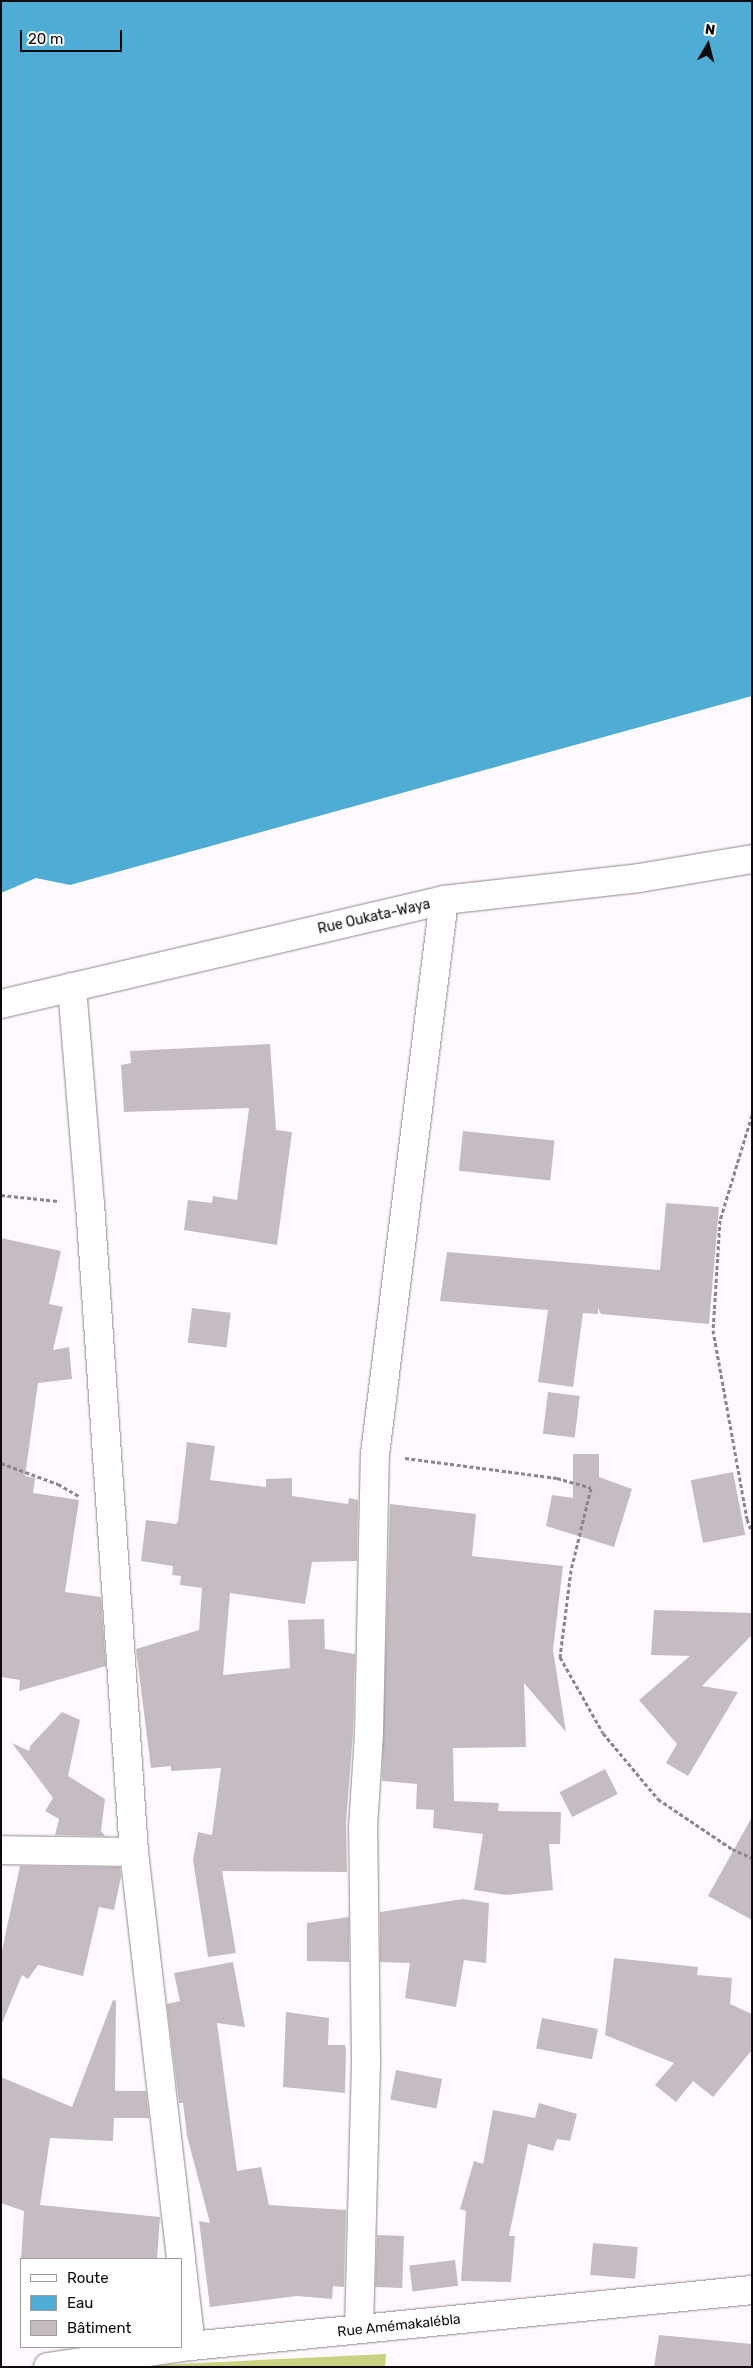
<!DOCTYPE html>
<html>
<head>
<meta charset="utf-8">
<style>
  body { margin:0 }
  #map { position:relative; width:753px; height:2368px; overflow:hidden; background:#fef9fe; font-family:Rubik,sans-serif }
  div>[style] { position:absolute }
  .forest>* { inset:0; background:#cad280 }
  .water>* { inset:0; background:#4facd5 }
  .building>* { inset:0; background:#c5bcc1; transform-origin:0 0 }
  .path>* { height:3px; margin-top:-1.5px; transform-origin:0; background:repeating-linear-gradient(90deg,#898589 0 4px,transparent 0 6.5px) }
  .roads { filter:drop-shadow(0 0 1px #8d868d) drop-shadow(0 0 1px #8d868d) }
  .street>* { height:28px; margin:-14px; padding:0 14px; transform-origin:14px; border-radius:14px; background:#fff }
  span { translate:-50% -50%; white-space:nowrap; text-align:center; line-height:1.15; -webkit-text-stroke:4.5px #fff; paint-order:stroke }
  .street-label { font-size:14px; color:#0d0b0d }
  .frame { position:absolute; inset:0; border:2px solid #0d0b0d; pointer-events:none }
  .legend { position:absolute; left:20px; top:2258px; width:162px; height:90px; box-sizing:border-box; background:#fff; border:1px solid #9e9d9e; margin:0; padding:6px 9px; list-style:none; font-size:15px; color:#0d0b0d }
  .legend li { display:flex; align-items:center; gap:10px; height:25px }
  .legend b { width:25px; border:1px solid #9e9d9e }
  .north { position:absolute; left:683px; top:20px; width:50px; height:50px; -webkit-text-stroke:4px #fff; paint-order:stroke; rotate:8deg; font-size:14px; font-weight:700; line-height:20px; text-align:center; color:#0d0b0d }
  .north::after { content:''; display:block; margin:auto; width:18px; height:22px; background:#0d0b0d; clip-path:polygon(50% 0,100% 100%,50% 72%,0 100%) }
  .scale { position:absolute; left:20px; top:30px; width:102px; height:22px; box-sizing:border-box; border:2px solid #0d0b0d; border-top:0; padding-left:6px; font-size:15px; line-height:18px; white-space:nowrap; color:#0d0b0d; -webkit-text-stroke:4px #fff; paint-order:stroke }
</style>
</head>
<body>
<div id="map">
  <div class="forest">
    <div style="clip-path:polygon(386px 2354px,385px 2367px,113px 2367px)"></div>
  </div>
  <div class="water">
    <div style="clip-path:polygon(1px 1px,752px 1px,752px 696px,70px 885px,36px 878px,1px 893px)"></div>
  </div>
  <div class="building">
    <div style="clip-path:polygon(270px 1044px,276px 1130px,292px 1132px,277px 1245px,184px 1230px,188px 1200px,212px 1203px,213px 1196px,237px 1200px,249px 1108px,124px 1112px,121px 1065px,131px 1063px,130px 1051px)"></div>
    <div style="left:463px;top:1131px;width:92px;height:40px;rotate:6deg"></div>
    <div style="clip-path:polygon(666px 1203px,719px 1207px,709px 1324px,601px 1314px,598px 1308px,598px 1314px,583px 1313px,573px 1387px,538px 1382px,548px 1310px,440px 1301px,447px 1252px,660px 1270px)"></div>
    <div style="clip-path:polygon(1px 1238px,61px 1251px,49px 1304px,63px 1307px,53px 1350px,69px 1347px,72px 1379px,38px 1383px,25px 1476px,35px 1478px,33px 1493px,79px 1500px,65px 1592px,101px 1597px,106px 1666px,19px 1691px,20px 1680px,1px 1677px)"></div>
    <div style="left:192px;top:1308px;width:39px;height:35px;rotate:7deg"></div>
    <div style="left:548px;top:1392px;width:32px;height:42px;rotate:7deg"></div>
    <div style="clip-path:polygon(187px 1442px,215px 1446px,210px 1480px,266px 1487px,266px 1479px,292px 1478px,292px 1496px,348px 1504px,349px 1498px,358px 1500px,357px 1561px,312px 1562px,305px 1604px,230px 1593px,223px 1675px,290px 1668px,288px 1620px,324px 1619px,325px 1649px,355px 1654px,353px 1733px,346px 1822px,347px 1872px,222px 1871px,236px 1953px,208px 1957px,193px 1860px,198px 1832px,212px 1835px,221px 1768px,171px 1771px,171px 1766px,151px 1768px,136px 1649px,199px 1630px,202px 1588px,180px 1585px,181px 1576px,172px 1575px,173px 1566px,141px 1561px,146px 1520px,176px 1524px,178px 1521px)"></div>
    <div style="clip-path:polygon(573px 1454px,599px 1454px,599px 1477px,632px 1489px,614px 1547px,546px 1526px,552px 1495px,573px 1498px)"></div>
    <div style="left:733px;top:1472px;width:64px;height:43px;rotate:79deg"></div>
    <div style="clip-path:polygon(390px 1504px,476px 1514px,472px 1556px,563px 1566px,553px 1650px,566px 1732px,524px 1683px,526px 1747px,453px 1748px,454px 1801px,499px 1803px,498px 1811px,561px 1812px,560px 1844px,549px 1844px,553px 1890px,506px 1895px,474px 1890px,483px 1834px,433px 1828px,434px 1810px,416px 1809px,417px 1784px,382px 1781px)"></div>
    <div style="clip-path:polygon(654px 1610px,752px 1613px,752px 1635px,702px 1686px,738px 1692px,688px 1776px,666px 1763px,677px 1744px,639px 1700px,690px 1656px,651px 1655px)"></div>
    <div style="clip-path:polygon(62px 1712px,80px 1720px,68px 1776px,105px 1799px,101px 1831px,105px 1836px,55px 1835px,59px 1819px,45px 1811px,53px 1798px,12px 1743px,29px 1751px,31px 1745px)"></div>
    <div style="left:605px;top:1769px;width:28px;height:51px;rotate:63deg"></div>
    <div style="clip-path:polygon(752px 1817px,752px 1920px,708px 1896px)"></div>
    <div style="clip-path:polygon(20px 1866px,120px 1867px,121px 1877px,114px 1910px,99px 1907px,83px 1976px,38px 1965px,28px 1979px,22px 1975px,2px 2023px,1px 1955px)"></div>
    <div style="clip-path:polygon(463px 1899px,489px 1903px,486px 1963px,464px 1960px,456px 2007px,405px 1998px,410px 1963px,380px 1962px,380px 1912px)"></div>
    <div style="clip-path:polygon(349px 1917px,349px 1962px,307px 1961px,307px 1923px)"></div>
    <div style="clip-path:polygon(614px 1958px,698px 1967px,697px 1975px,732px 1978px,730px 2004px,752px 2014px,752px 2050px,713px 2097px,693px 2081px,676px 2102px,655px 2085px,674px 2063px,605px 2035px)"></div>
    <div style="clip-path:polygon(233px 1962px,245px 2027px,217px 2023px,237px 2171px,261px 2167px,269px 2205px,346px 2210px,344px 2287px,333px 2286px,332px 2299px,297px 2296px,210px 2307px,199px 2221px,210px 2223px,187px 2136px,183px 2103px,179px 2103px,167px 2004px,180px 2001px,174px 1973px)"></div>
    <div style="clip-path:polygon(113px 2000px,116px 2001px,115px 2091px,146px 2091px,149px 2118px,114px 2118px,113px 2141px,50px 2138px,40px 2205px,160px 2217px,157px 2259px,21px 2259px,24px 2211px,1px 2203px,1px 2077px,72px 2107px)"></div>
    <div style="clip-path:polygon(286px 2012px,329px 2018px,328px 2045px,345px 2045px,346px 2050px,345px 2093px,283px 2087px)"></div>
    <div style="left:542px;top:2018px;width:57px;height:31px;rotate:11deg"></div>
    <div style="left:396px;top:2070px;width:47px;height:30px;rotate:11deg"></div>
    <div style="clip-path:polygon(539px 2103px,577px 2114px,570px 2141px,557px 2139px,553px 2151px,528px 2144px,509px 2236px,515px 2236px,511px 2282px,461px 2281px,466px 2211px,460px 2209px,474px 2161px,483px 2164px,493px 2110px,535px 2118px)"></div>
    <div style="left:377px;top:2235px;width:27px;height:52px;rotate:2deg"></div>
    <div style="left:593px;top:2243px;width:45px;height:32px;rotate:5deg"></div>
    <div style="left:455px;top:2260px;width:26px;height:46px;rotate:83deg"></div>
    <div style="clip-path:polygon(659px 2335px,752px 2344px,752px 2367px,654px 2367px)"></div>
  </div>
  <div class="path">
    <div style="left:752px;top:1115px;width:110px;rotate:106.9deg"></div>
    <div style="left:720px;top:1220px;width:110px;rotate:93.6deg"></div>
    <div style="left:713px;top:1330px;width:192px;rotate:79.8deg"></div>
    <div style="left:747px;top:1519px;width:14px;rotate:69deg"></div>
    <div style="left:1px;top:1195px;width:57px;rotate:6deg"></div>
    <div style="left:405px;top:1458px;width:153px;rotate:7.5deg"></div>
    <div style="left:557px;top:1478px;width:35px;rotate:16deg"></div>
    <div style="left:591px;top:1488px;width:84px;rotate:103.7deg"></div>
    <div style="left:571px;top:1570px;width:88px;rotate:97.2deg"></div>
    <div style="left:560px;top:1657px;width:87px;rotate:60.5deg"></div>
    <div style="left:603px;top:1733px;width:86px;rotate:50.2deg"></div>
    <div style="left:658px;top:1799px;width:89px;rotate:34deg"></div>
    <div style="left:732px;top:1849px;width:22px;rotate:24deg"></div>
    <div style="left:1px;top:1463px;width:61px;rotate:20.2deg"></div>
    <div style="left:58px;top:1484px;width:24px;rotate:30deg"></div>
  </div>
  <div class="roads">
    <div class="street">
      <div style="left:72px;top:987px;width:218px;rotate:85.3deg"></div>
      <div style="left:90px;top:1204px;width:649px;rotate:86.12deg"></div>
      <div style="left:134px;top:1852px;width:410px;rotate:83.4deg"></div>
      <div style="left:1px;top:1004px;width:455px;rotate:-13.2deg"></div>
      <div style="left:444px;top:900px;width:196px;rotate:-6.4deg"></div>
      <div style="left:639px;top:878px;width:115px;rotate:-9.5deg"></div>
      <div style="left:1px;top:1850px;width:133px;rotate:0.9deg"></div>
      <div style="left:181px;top:2259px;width:88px;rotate:83.4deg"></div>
      <div style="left:359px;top:2329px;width:268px;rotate:-88.5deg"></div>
      <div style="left:366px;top:2061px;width:234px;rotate:-90.7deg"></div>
      <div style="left:363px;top:1827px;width:93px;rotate:-86.3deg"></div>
      <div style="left:369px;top:1734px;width:280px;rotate:-88.8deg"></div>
      <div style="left:375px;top:1454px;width:558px;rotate:-82.9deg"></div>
      <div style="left:48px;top:2367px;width:145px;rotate:-8.4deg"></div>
      <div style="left:191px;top:2346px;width:564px;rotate:-5.7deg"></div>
    </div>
  </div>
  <div class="street-label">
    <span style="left:374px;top:917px;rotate:-13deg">Rue Oukata-Waya</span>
    <span style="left:399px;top:2326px;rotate:-6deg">Rue Amémakalébla</span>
  </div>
  <div class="frame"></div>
  <ul class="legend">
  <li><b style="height:6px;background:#fff"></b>Route</li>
  <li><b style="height:14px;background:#4facd5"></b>Eau</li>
  <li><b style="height:14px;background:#c5bcc1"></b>Bâtiment</li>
  </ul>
  <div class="north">N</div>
  <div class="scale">20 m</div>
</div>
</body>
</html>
